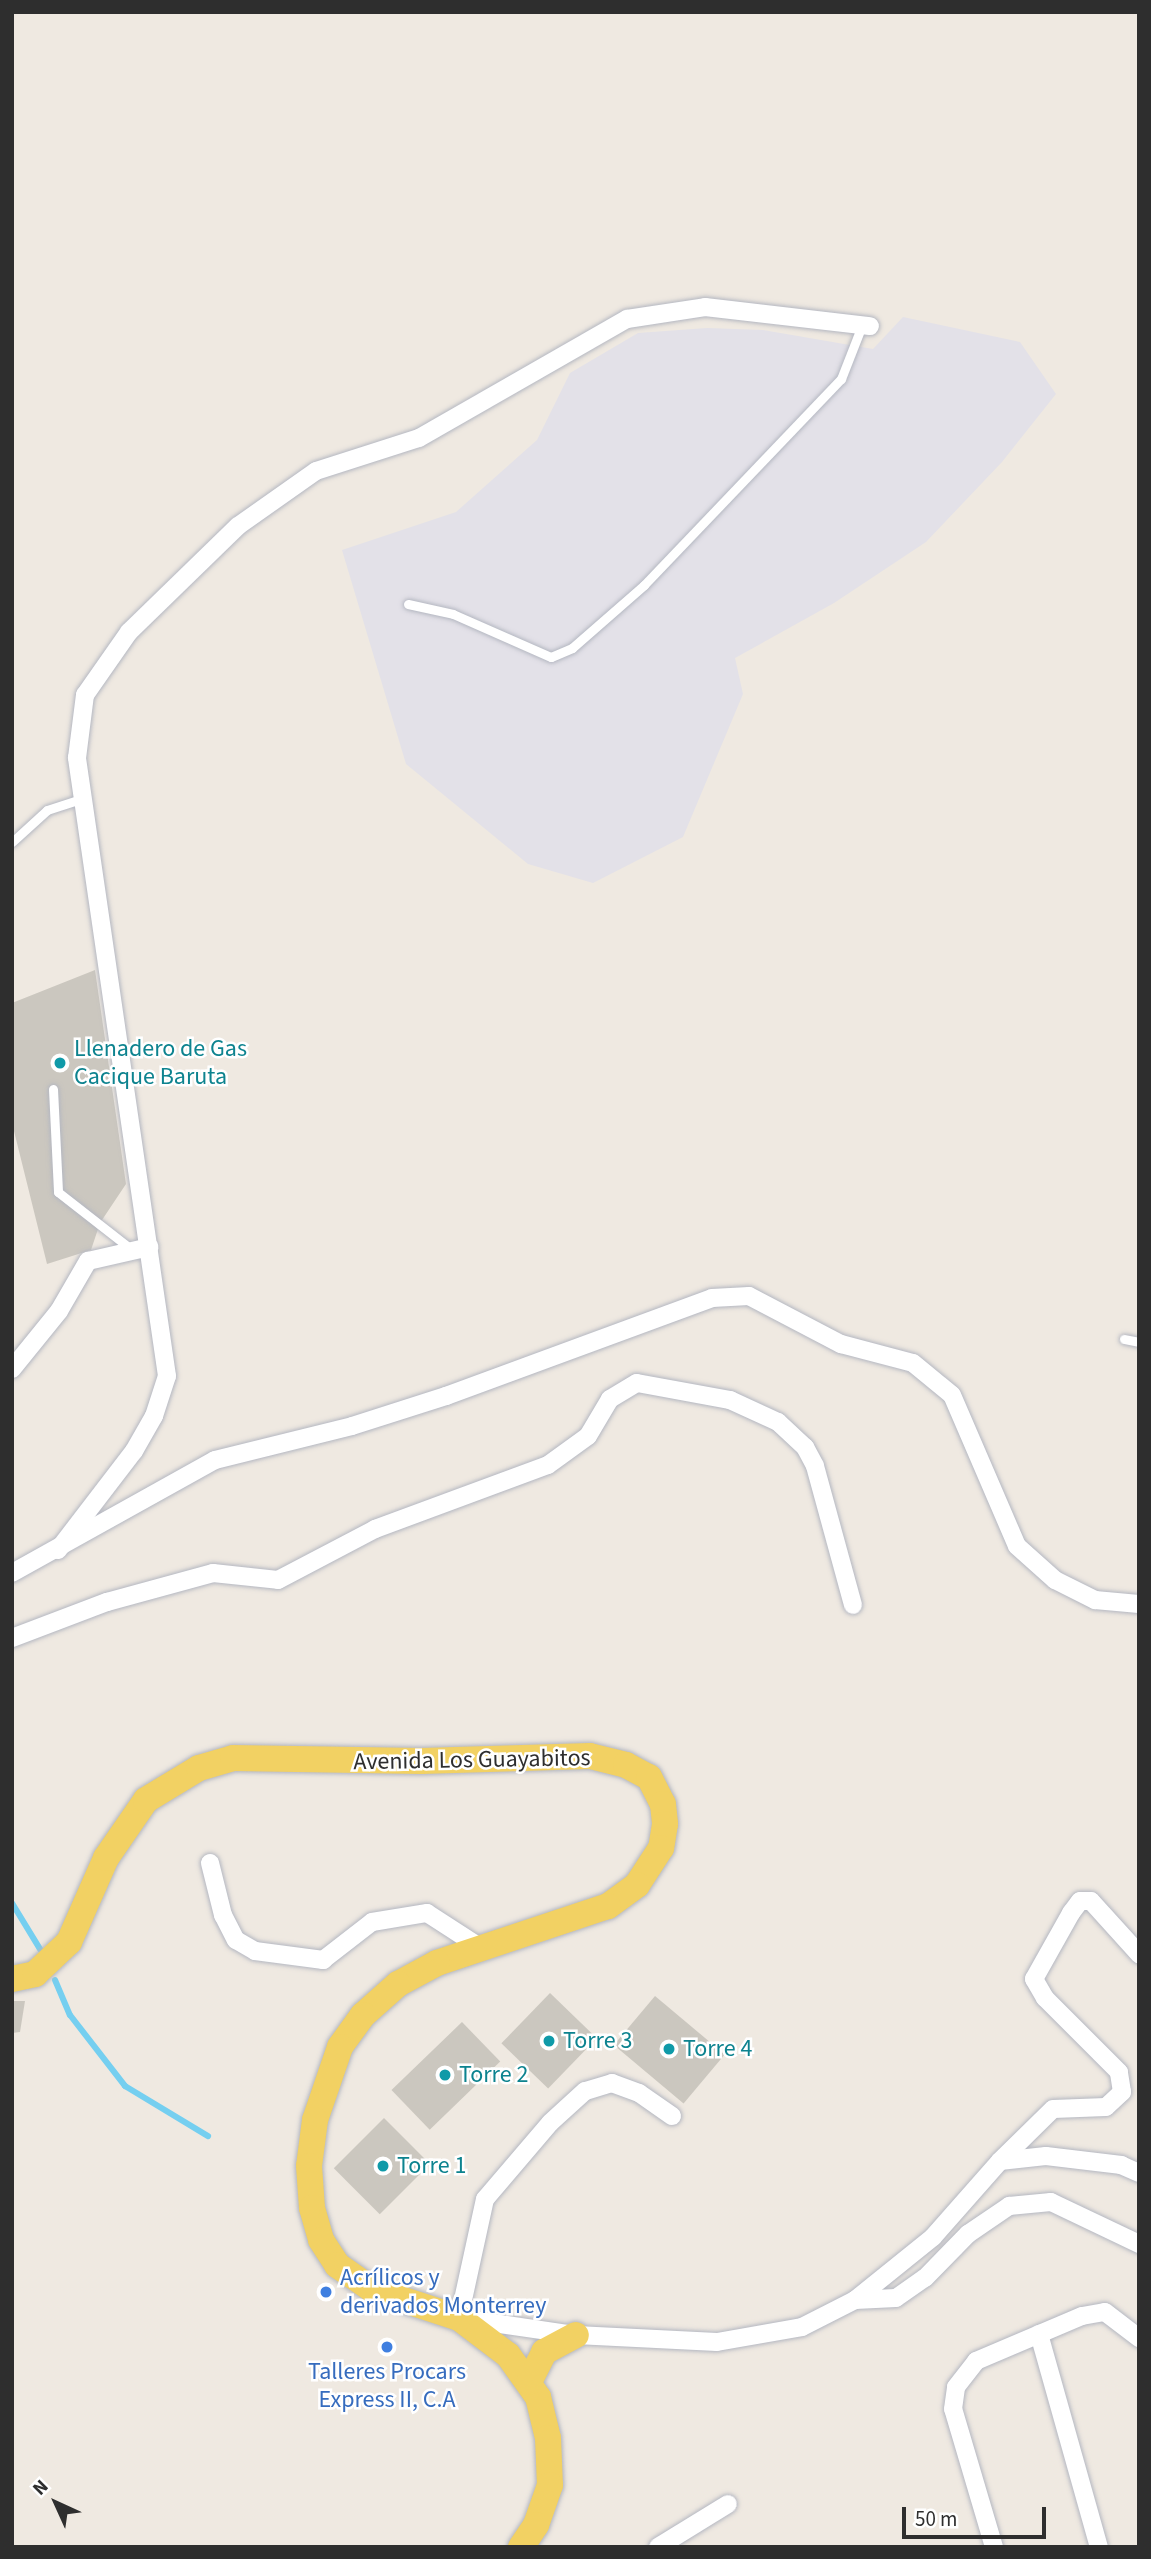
<!DOCTYPE html>
<html>
<head>
<meta charset="utf-8">
<style>
  body { margin:0 }
  #map { position:relative; width:1151px; height:2559px; overflow:hidden; background:#efe9e1; font-family:"Source Sans 3",sans-serif }
  div>[style] { position:absolute }
  .industrial>* { inset:0; background:#e3e1e8 }
  .stream>* { height:6px; margin:-3px; padding:0 3px; transform-origin:3px; border-radius:3px; background:#75cff0 }
  .building>* { inset:0; background:#cbc7bf; transform-origin:0 0 }
  .roads { filter:drop-shadow(0 0 2px #b4b7c1) drop-shadow(0 0 2px #b4b7c1) }
  .lane>* { height:9px; margin:-4.5px; padding:0 4.5px; transform-origin:4.5px; border-radius:4.5px; background:#fff }
  .street>* { height:18px; margin:-9px; padding:0 9px; transform-origin:9px; border-radius:9px; background:#fff }
  .primary>* { height:26px; margin:-13px; padding:0 13px; transform-origin:13px; border-radius:13px; background:#f2d163 }
  .dots>* { width:19px; height:19px; translate:-50% -50%; box-sizing:border-box; border:4px solid #fff; border-radius:50% }
  span { translate:-50% -50%; white-space:nowrap; text-align:center; line-height:1.15; -webkit-text-stroke:5px #fff; paint-order:stroke }
  .culture-label { font-size:24px; color:#0d838f }
  .left { translate:0 -50%; text-align:left }
  .street-label { font-size:24px; color:#2e2e2e }
  .shop-label { font-size:24px; color:#366cbe }
  .frame { position:absolute; inset:0; border:14px solid #2e2e2e; pointer-events:none }
  .north { position:absolute; left:21px; top:2468px; width:70px; height:70px; -webkit-text-stroke:5px #fff; paint-order:stroke; rotate:315deg; font-size:19px; font-weight:700; line-height:28px; text-align:center; color:#2e2e2e }
  .north::after { content:''; display:block; margin:auto; width:24px; height:32px; background:#2e2e2e; clip-path:polygon(50% 0,100% 100%,50% 72%,0 100%) }
  .scale { position:absolute; left:902px; top:2507px; width:144px; height:32px; box-sizing:border-box; border:4px solid #2e2e2e; border-top:0; padding-left:9px; font-size:21px; line-height:24px; white-space:nowrap; color:#2e2e2e; -webkit-text-stroke:5px #fff; paint-order:stroke }
</style>
</head>
<body>
<div id="map">
  <div class="industrial">
    <div style="clip-path:polygon(903px 317px,1020px 342px,1056px 394px,1002px 462px,926px 542px,834px 603px,735px 658px,743px 694px,683px 837px,593px 883px,528px 864px,406px 764px,342px 550px,456px 512px,537px 440px,570px 373px,638px 333px,707px 328px,763px 330px,873px 349px)"></div>
  </div>
  <div class="stream">
    <div style="left:12px;top:1903px;width:54px;rotate:58.7deg"></div>
    <div style="left:55px;top:1980px;width:38px;rotate:67deg"></div>
    <div style="left:70px;top:2015px;width:90px;rotate:52.2deg"></div>
    <div style="left:125px;top:2086px;width:97px;rotate:31.1deg"></div>
  </div>
  <div class="building">
    <div style="clip-path:polygon(95px 970px,126px 1184px,100px 1223px,91px 1250px,47px 1264px,12px 1123px,12px 1003px)"></div>
    <div style="left:550px;top:1993px;width:65px;height:70px;rotate:44deg"></div>
    <div style="left:655px;top:1996px;width:91px;height:64px;rotate:40deg"></div>
    <div style="clip-path:polygon(12px 2001px,25px 2001px,20px 2032px,12px 2033px)"></div>
    <div style="left:462px;top:2022px;width:55px;height:98px;rotate:46deg"></div>
    <div style="left:384px;top:2118px;width:65px;height:71px;rotate:45deg"></div>
  </div>
  <div class="roads">
    <div class="lane">
      <div style="left:408px;top:604px;width:46px;rotate:12.5deg"></div>
      <div style="left:453px;top:614px;width:107px;rotate:23.7deg"></div>
      <div style="left:551px;top:657px;width:23px;rotate:-23deg"></div>
      <div style="left:572px;top:648px;width:96px;rotate:-41.2deg"></div>
      <div style="left:644px;top:585px;width:285px;rotate:-46.3deg"></div>
      <div style="left:841px;top:379px;width:58px;rotate:-68.7deg"></div>
      <div style="left:12px;top:842px;width:47px;rotate:-42.4deg"></div>
      <div style="left:47px;top:810px;width:38px;rotate:-18deg"></div>
      <div style="left:53px;top:1089px;width:103px;rotate:87.2deg"></div>
      <div style="left:58px;top:1192px;width:93px;rotate:38deg"></div>
      <div style="left:1124px;top:1339px;width:15px;rotate:11deg"></div>
    </div>
    <div class="street">
      <div style="left:12px;top:1369px;width:75px;rotate:-51deg"></div>
      <div style="left:59px;top:1311px;width:58px;rotate:-59.9deg"></div>
      <div style="left:88px;top:1261px;width:63px;rotate:-12.9deg"></div>
      <div style="left:58px;top:1550px;width:125px;rotate:-52.5deg"></div>
      <div style="left:134px;top:1451px;width:40px;rotate:-60.3deg"></div>
      <div style="left:154px;top:1416px;width:42px;rotate:-72deg"></div>
      <div style="left:167px;top:1376px;width:625px;rotate:-98.29deg"></div>
      <div style="left:77px;top:758px;width:64px;rotate:-82.8deg"></div>
      <div style="left:85px;top:695px;width:77px;rotate:-55.1deg"></div>
      <div style="left:129px;top:632px;width:152px;rotate:-44.2deg"></div>
      <div style="left:238px;top:526px;width:95px;rotate:-35.2deg"></div>
      <div style="left:316px;top:471px;width:108px;rotate:-17.8deg"></div>
      <div style="left:419px;top:438px;width:240px;rotate:-29.8deg"></div>
      <div style="left:627px;top:319px;width:79px;rotate:-8.7deg"></div>
      <div style="left:705px;top:307px;width:166px;rotate:6.6deg"></div>
      <div style="left:12px;top:1573px;width:232px;rotate:-29.1deg"></div>
      <div style="left:215px;top:1460px;width:141px;rotate:-13.9deg"></div>
      <div style="left:352px;top:1426px;width:99px;rotate:-17.7deg"></div>
      <div style="left:446px;top:1396px;width:283px;rotate:-20.2deg"></div>
      <div style="left:712px;top:1298px;width:37px;rotate:-3deg"></div>
      <div style="left:749px;top:1296px;width:104px;rotate:27.6deg"></div>
      <div style="left:841px;top:1344px;width:74px;rotate:14.8deg"></div>
      <div style="left:913px;top:1363px;width:50px;rotate:39.4deg"></div>
      <div style="left:952px;top:1395px;width:164px;rotate:66.7deg"></div>
      <div style="left:1017px;top:1546px;width:51px;rotate:41.8deg"></div>
      <div style="left:1055px;top:1580px;width:45px;rotate:26.6deg"></div>
      <div style="left:1095px;top:1600px;width:44px;rotate:5.2deg"></div>
      <div style="left:12px;top:1638px;width:102px;rotate:-20.8deg"></div>
      <div style="left:107px;top:1602px;width:110px;rotate:-15.3deg"></div>
      <div style="left:213px;top:1573px;width:65px;rotate:6.1deg"></div>
      <div style="left:278px;top:1580px;width:110px;rotate:-27.7deg"></div>
      <div style="left:375px;top:1529px;width:184px;rotate:-20.3deg"></div>
      <div style="left:548px;top:1465px;width:49px;rotate:-35.9deg"></div>
      <div style="left:588px;top:1436px;width:43px;rotate:-59.3deg"></div>
      <div style="left:610px;top:1399px;width:31px;rotate:-31deg"></div>
      <div style="left:637px;top:1383px;width:95px;rotate:10.4deg"></div>
      <div style="left:730px;top:1400px;width:53px;rotate:24.6deg"></div>
      <div style="left:778px;top:1422px;width:37px;rotate:43deg"></div>
      <div style="left:805px;top:1447px;width:21px;rotate:62deg"></div>
      <div style="left:815px;top:1466px;width:144px;rotate:74.7deg"></div>
      <div style="left:210px;top:1863px;width:54px;rotate:76deg"></div>
      <div style="left:223px;top:1915px;width:28px;rotate:63deg"></div>
      <div style="left:236px;top:1940px;width:22px;rotate:30deg"></div>
      <div style="left:255px;top:1951px;width:69px;rotate:7.5deg"></div>
      <div style="left:323px;top:1960px;width:62px;rotate:-37.8deg"></div>
      <div style="left:372px;top:1922px;width:56px;rotate:-9.3deg"></div>
      <div style="left:427px;top:1913px;width:64px;rotate:32.9deg"></div>
      <div style="left:672px;top:2116px;width:40px;rotate:-145.1deg"></div>
      <div style="left:639px;top:2093px;width:29px;rotate:-160deg"></div>
      <div style="left:612px;top:2083px;width:28px;rotate:163deg"></div>
      <div style="left:585px;top:2091px;width:47px;rotate:137.6deg"></div>
      <div style="left:550px;top:2123px;width:100px;rotate:130.5deg"></div>
      <div style="left:485px;top:2199px;width:122px;rotate:102.3deg"></div>
      <div style="left:459px;top:2318px;width:118px;rotate:8.3deg"></div>
      <div style="left:576px;top:2335px;width:141px;rotate:2.8deg"></div>
      <div style="left:717px;top:2342px;width:86px;rotate:-10deg"></div>
      <div style="left:802px;top:2327px;width:59px;rotate:-27deg"></div>
      <div style="left:855px;top:2300px;width:100px;rotate:-38.9deg"></div>
      <div style="left:933px;top:2237px;width:101px;rotate:-48.6deg"></div>
      <div style="left:1000px;top:2161px;width:46px;rotate:-6.2deg"></div>
      <div style="left:1046px;top:2156px;width:76px;rotate:6.8deg"></div>
      <div style="left:1121px;top:2165px;width:20px;rotate:24deg"></div>
      <div style="left:1000px;top:2161px;width:74px;rotate:-44.5deg"></div>
      <div style="left:1053px;top:2109px;width:53px;rotate:-2.2deg"></div>
      <div style="left:1106px;top:2107px;width:22px;rotate:-43deg"></div>
      <div style="left:1122px;top:2092px;width:20px;rotate:-99deg"></div>
      <div style="left:1119px;top:2072px;width:105px;rotate:-135deg"></div>
      <div style="left:1045px;top:1998px;width:22px;rotate:-120deg"></div>
      <div style="left:1034px;top:1979px;width:76px;rotate:-60.7deg"></div>
      <div style="left:1071px;top:1913px;width:15px;rotate:-53deg"></div>
      <div style="left:1080px;top:1901px;width:11px"></div>
      <div style="left:1091px;top:1901px;width:72px;rotate:47.8deg"></div>
      <div style="left:855px;top:2300px;width:41px;rotate:-2.8deg"></div>
      <div style="left:896px;top:2298px;width:35px;rotate:-35deg"></div>
      <div style="left:925px;top:2278px;width:62px;rotate:-45.7deg"></div>
      <div style="left:968px;top:2234px;width:50px;rotate:-34.3deg"></div>
      <div style="left:1009px;top:2206px;width:42px;rotate:-5.4deg"></div>
      <div style="left:1051px;top:2202px;width:98px;rotate:25.5deg"></div>
      <div style="left:1039px;top:2334px;width:221px;rotate:74.3deg"></div>
      <div style="left:658px;top:2547px;width:82px;rotate:-31.6deg"></div>
      <div style="left:994px;top:2547px;width:144px;rotate:-106.5deg"></div>
      <div style="left:953px;top:2409px;width:22px;rotate:-82deg"></div>
      <div style="left:956px;top:2387px;width:33px;rotate:-52deg"></div>
      <div style="left:976px;top:2361px;width:115px;rotate:-23deg"></div>
      <div style="left:1082px;top:2316px;width:23px;rotate:-10deg"></div>
      <div style="left:1105px;top:2312px;width:43px;rotate:37.4deg"></div>
    </div>
    <div class="primary">
      <div style="left:12px;top:1979px;width:24px;rotate:-12deg"></div>
      <div style="left:35px;top:1974px;width:47px;rotate:-43.3deg"></div>
      <div style="left:69px;top:1942px;width:92px;rotate:-66.2deg"></div>
      <div style="left:106px;top:1858px;width:70px;rotate:-55.4deg"></div>
      <div style="left:146px;top:1800px;width:62px;rotate:-31.1deg"></div>
      <div style="left:199px;top:1768px;width:35px;rotate:-16deg"></div>
      <div style="left:233px;top:1758px;width:188px;rotate:0.9deg"></div>
      <div style="left:421px;top:1761px;width:169px;rotate:-1.7deg"></div>
      <div style="left:590px;top:1756px;width:37px;rotate:14deg"></div>
      <div style="left:626px;top:1765px;width:26px;rotate:28deg"></div>
      <div style="left:649px;top:1777px;width:30px;rotate:63deg"></div>
      <div style="left:663px;top:1804px;width:20px;rotate:84deg"></div>
      <div style="left:665px;top:1824px;width:24px;rotate:99deg"></div>
      <div style="left:661px;top:1848px;width:44px;rotate:123deg"></div>
      <div style="left:637px;top:1885px;width:36px;rotate:144deg"></div>
      <div style="left:608px;top:1906px;width:180px;rotate:161.6deg"></div>
      <div style="left:437px;top:1963px;width:44px;rotate:151.7deg"></div>
      <div style="left:398px;top:1984px;width:47px;rotate:138.5deg"></div>
      <div style="left:363px;top:2015px;width:39px;rotate:126deg"></div>
      <div style="left:340px;top:2047px;width:77px;rotate:108.9deg"></div>
      <div style="left:315px;top:2120px;width:46px;rotate:97.4deg"></div>
      <div style="left:309px;top:2166px;width:42px;rotate:85.9deg"></div>
      <div style="left:312px;top:2208px;width:33px;rotate:74deg"></div>
      <div style="left:321px;top:2240px;width:30px;rotate:57deg"></div>
      <div style="left:337px;top:2265px;width:44px;rotate:34.8deg"></div>
      <div style="left:373px;top:2290px;width:90px;rotate:18deg"></div>
      <div style="left:459px;top:2318px;width:61px;rotate:37.1deg"></div>
      <div style="left:508px;top:2355px;width:52px;rotate:54.5deg"></div>
      <div style="left:538px;top:2397px;width:42px;rotate:76.3deg"></div>
      <div style="left:548px;top:2438px;width:47px;rotate:87.6deg"></div>
      <div style="left:550px;top:2485px;width:42px;rotate:109.3deg"></div>
      <div style="left:536px;top:2525px;width:27px;rotate:124deg"></div>
      <div style="left:529px;top:2382px;width:34px;rotate:-63deg"></div>
      <div style="left:544px;top:2352px;width:36px;rotate:-28deg"></div>
    </div>
  </div>
  <div class="dots">
    <div style="left:60px;top:1063px;background:#0f9aa8"></div>
    <div style="left:549px;top:2041px;background:#0f9aa8"></div>
    <div style="left:669px;top:2049px;background:#0f9aa8"></div>
    <div style="left:445px;top:2075px;background:#0f9aa8"></div>
    <div style="left:383px;top:2166px;background:#0f9aa8"></div>
    <div style="left:326px;top:2292px;background:#3f7fe0"></div>
    <div style="left:387px;top:2347px;background:#3f7fe0"></div>
  </div>
  <div class="culture-label">
    <span class="left" style="left:74px;top:1063px">Llenadero de Gas<br>Cacique Baruta</span>
    <span class="left" style="left:563px;top:2041px">Torre 3</span>
    <span class="left" style="left:683px;top:2049px">Torre 4</span>
    <span class="left" style="left:459px;top:2075px">Torre 2</span>
    <span class="left" style="left:397px;top:2166px">Torre 1</span>
  </div>
  <div class="street-label">
    <span style="left:472px;top:1760px;rotate:-1deg">Avenida Los Guayabitos</span>
  </div>
  <div class="shop-label">
    <span class="left" style="left:340px;top:2292px">Acrílicos y<br>derivados Monterrey</span>
    <span style="left:387px;top:2386px">Talleres Procars<br>Express II, C.A</span>
  </div>
  <div class="frame"></div>
  <div class="north">N</div>
  <div class="scale">50 m</div>
</div>
</body>
</html>
